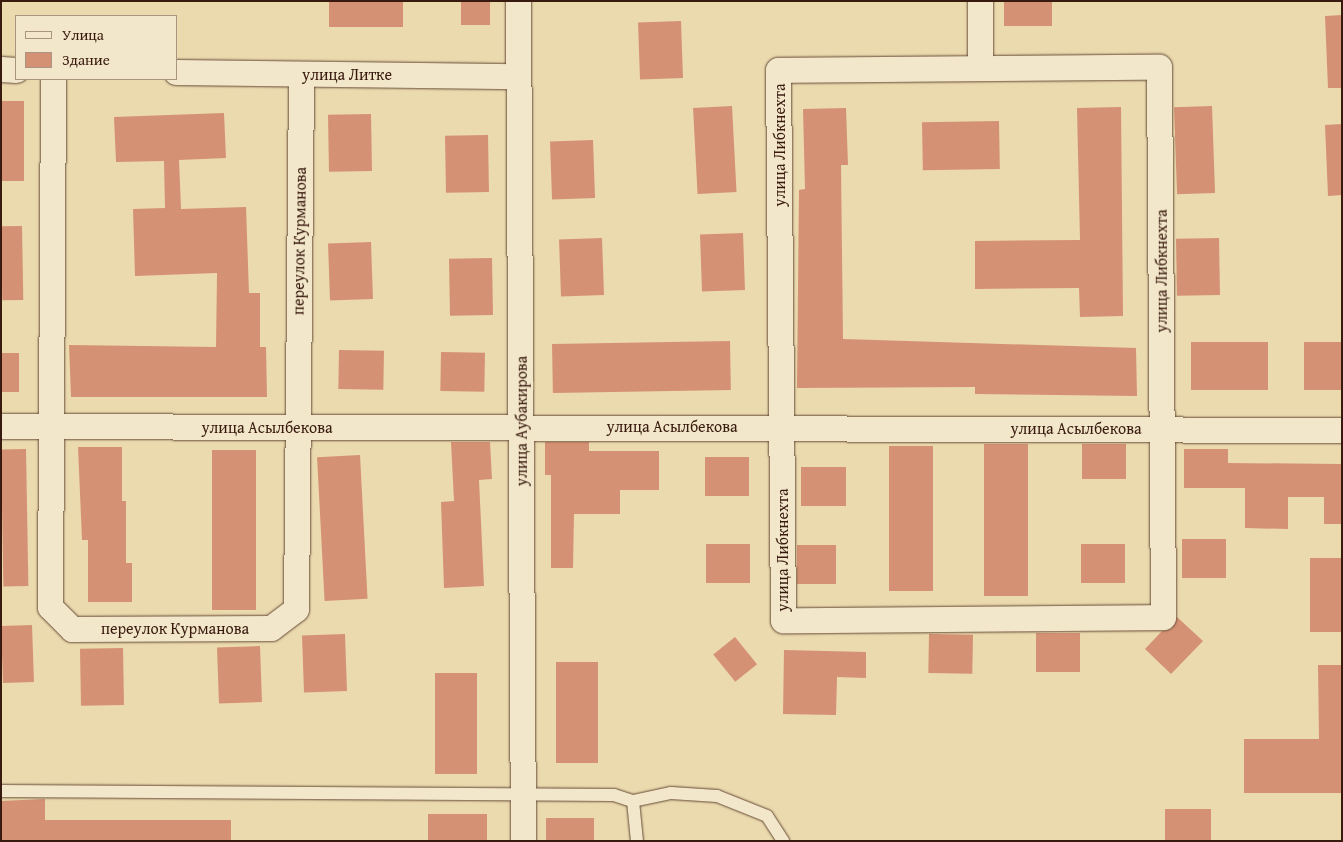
<!DOCTYPE html>
<html>
<head>
<meta charset="utf-8">
<style>
  body { margin:0 }
  #map { position:relative; width:1343px; height:842px; overflow:hidden; background:#ebdaae; font-family:"Gentium Book Plus",serif }
  div>[style] { position:absolute }
  .building>* { inset:0; background:#d59173; transform-origin:0 0 }
  .roads { filter:drop-shadow(0 0 1px #664a37) drop-shadow(0 0 1px #664a37) }
  .service>* { height:12px; margin:-6px; padding:0 6px; transform-origin:6px; border-radius:6px; background:#f2e7ca }
  .minor>* { height:25px; margin:-12.5px; padding:0 12.5px; transform-origin:12.5px; border-radius:12.5px; background:#f2e7ca }
  span { translate:-50% -50%; white-space:nowrap; text-align:center; line-height:1.15; -webkit-text-stroke:4.5px #f2e7ca; paint-order:stroke }
  .street-label { font-size:16px; color:#391a0f }
  .frame { position:absolute; inset:0; border:2px solid #391a0f; pointer-events:none }
  .legend { position:absolute; left:15px; top:15px; width:162px; height:65px; box-sizing:border-box; background:#f2e7ca; border:1px solid #a8957f; margin:0; padding:6px 9px; list-style:none; font-size:15px; color:#391a0f }
  .legend li { display:flex; align-items:center; gap:10px; height:25px }
  .legend b { width:25px; border:1px solid #a8957f }
</style>
</head>
<body>
<div id="map">
  <div class="building">
    <div style="left:329px;top:1px;width:74px;height:26px"></div>
    <div style="left:461px;top:1px;width:29px;height:24px"></div>
    <div style="left:1004px;top:1px;width:48px;height:25px"></div>
    <div style="clip-path:polygon(1342px 15px,1342px 88px,1328px 88px,1325px 16px)"></div>
    <div style="left:681px;top:21px;width:57px;height:43px;rotate:88deg"></div>
    <div style="left:1px;top:101px;width:23px;height:80px"></div>
    <div style="left:732px;top:106px;width:86px;height:39px;rotate:87deg"></div>
    <div style="left:1212px;top:106px;width:87px;height:38px;rotate:88deg"></div>
    <div style="clip-path:polygon(1121px 107px,1123px 316px,1080px 317px,1079px 288px,975px 289px,975px 241px,1080px 240px,1077px 108px)"></div>
    <div style="clip-path:polygon(846px 108px,848px 165px,841px 165px,843px 339px,1136px 348px,1137px 396px,975px 394px,975px 387px,797px 388px,799px 190px,805px 189px,803px 109px)"></div>
    <div style="clip-path:polygon(224px 113px,226px 158px,179px 160px,181px 209px,246px 207px,249px 293px,260px 293px,260px 347px,266px 347px,267px 397px,71px 397px,69px 345px,216px 347px,217px 273px,135px 276px,133px 209px,165px 208px,164px 161px,116px 162px,114px 117px)"></div>
    <div style="left:371px;top:114px;width:57px;height:43px;rotate:89deg"></div>
    <div style="left:999px;top:121px;width:48px;height:77px;rotate:89deg"></div>
    <div style="clip-path:polygon(1342px 124px,1342px 195px,1328px 196px,1325px 125px)"></div>
    <div style="left:488px;top:135px;width:57px;height:43px;rotate:89deg"></div>
    <div style="left:593px;top:140px;width:58px;height:43px;rotate:88deg"></div>
    <div style="left:22px;top:226px;width:74px;height:21px;rotate:89deg"></div>
    <div style="left:743px;top:233px;width:57px;height:43px;rotate:88deg"></div>
    <div style="left:602px;top:238px;width:57px;height:43px;rotate:88deg"></div>
    <div style="left:1219px;top:238px;width:57px;height:43px;rotate:89deg"></div>
    <div style="left:371px;top:242px;width:57px;height:43px;rotate:88deg"></div>
    <div style="left:492px;top:258px;width:57px;height:43px;rotate:89deg"></div>
    <div style="left:730px;top:341px;width:49px;height:178px;rotate:89deg"></div>
    <div style="left:1191px;top:342px;width:77px;height:48px"></div>
    <div style="left:1304px;top:342px;width:38px;height:48px"></div>
    <div style="left:339px;top:350px;width:45px;height:39px;rotate:1deg"></div>
    <div style="left:441px;top:352px;width:44px;height:39px;rotate:1deg"></div>
    <div style="left:1px;top:353px;width:18px;height:39px"></div>
    <div style="clip-path:polygon(451px 442px,490px 442px,492px 479px,479px 480px,484px 586px,444px 588px,441px 502px,454px 501px)"></div>
    <div style="clip-path:polygon(545px 442px,589px 442px,589px 451px,659px 451px,659px 490px,620px 490px,620px 514px,574px 514px,573px 568px,551px 568px,551px 475px,545px 475px)"></div>
    <div style="left:984px;top:444px;width:44px;height:152px"></div>
    <div style="left:1082px;top:444px;width:44px;height:35px"></div>
    <div style="left:889px;top:446px;width:44px;height:145px"></div>
    <div style="clip-path:polygon(78px 447px,122px 447px,122px 501px,126px 501px,126px 563px,132px 563px,132px 602px,88px 602px,88px 540px,82px 540px)"></div>
    <div style="left:26px;top:449px;width:137px;height:25px;rotate:89deg"></div>
    <div style="clip-path:polygon(1184px 449px,1228px 449px,1228px 463px,1342px 464px,1342px 524px,1324px 524px,1324px 497px,1288px 497px,1288px 529px,1245px 528px,1245px 488px,1184px 488px)"></div>
    <div style="left:212px;top:450px;width:44px;height:160px"></div>
    <div style="left:360px;top:455px;width:144px;height:43px;rotate:87deg"></div>
    <div style="left:705px;top:457px;width:44px;height:39px"></div>
    <div style="left:801px;top:467px;width:45px;height:39px"></div>
    <div style="left:1182px;top:539px;width:44px;height:39px"></div>
    <div style="left:706px;top:544px;width:44px;height:39px"></div>
    <div style="left:1081px;top:544px;width:44px;height:39px"></div>
    <div style="left:797px;top:545px;width:39px;height:39px"></div>
    <div style="left:1310px;top:558px;width:32px;height:74px"></div>
    <div style="clip-path:polygon(1177px 617px,1203px 641px,1171px 674px,1145px 649px,1162px 631px,1171px 629px)"></div>
    <div style="left:32px;top:625px;width:57px;height:31px;rotate:88deg"></div>
    <div style="left:1036px;top:633px;width:44px;height:39px"></div>
    <div style="left:345px;top:634px;width:57px;height:43px;rotate:88deg"></div>
    <div style="left:929px;top:634px;width:44px;height:39px;rotate:1deg"></div>
    <div style="left:735px;top:637px;width:35px;height:28px;rotate:51deg"></div>
    <div style="left:260px;top:646px;width:56px;height:43px;rotate:88deg"></div>
    <div style="left:123px;top:648px;width:57px;height:43px;rotate:89deg"></div>
    <div style="clip-path:polygon(784px 650px,866px 652px,866px 678px,837px 677px,836px 715px,783px 714px)"></div>
    <div style="left:556px;top:662px;width:42px;height:101px"></div>
    <div style="clip-path:polygon(1318px 665px,1342px 665px,1342px 793px,1244px 793px,1244px 739px,1319px 739px)"></div>
    <div style="left:435px;top:673px;width:42px;height:101px"></div>
    <div style="clip-path:polygon(45px 799px,45px 820px,231px 820px,231px 841px,1px 841px,1px 801px)"></div>
    <div style="left:1165px;top:809px;width:46px;height:32px"></div>
    <div style="left:428px;top:814px;width:59px;height:27px"></div>
    <div style="left:594px;top:818px;width:23px;height:48px;rotate:90deg"></div>
  </div>
  <div class="roads">
    <div class="service">
      <div style="left:1px;top:791px;width:613px;rotate:0.37deg"></div>
      <div style="left:614px;top:795px;width:20px;rotate:18deg"></div>
      <div style="left:633px;top:801px;width:40px;rotate:84.3deg"></div>
      <div style="left:633px;top:801px;width:39px;rotate:-12deg"></div>
      <div style="left:671px;top:793px;width:46px;rotate:3.7deg"></div>
      <div style="left:717px;top:796px;width:54px;rotate:21.8deg"></div>
      <div style="left:767px;top:816px;width:30px;rotate:57deg"></div>
    </div>
    <div class="minor">
      <div style="left:518px;top:1px;width:840px;rotate:89.66deg"></div>
      <div style="left:980px;top:1px;width:67px;rotate:90deg"></div>
      <div style="left:1159px;top:67px;width:550px;rotate:89.58deg"></div>
      <div style="left:1163px;top:617px;width:380px;rotate:179.5deg"></div>
      <div style="left:783px;top:620px;width:550px;rotate:-90.52deg"></div>
      <div style="left:778px;top:70px;width:381px;rotate:-0.5deg"></div>
      <div style="left:1px;top:69px;width:15px;rotate:4deg"></div>
      <div style="left:176px;top:72px;width:341px;rotate:0.7deg"></div>
      <div style="left:53px;top:79px;width:528px;rotate:90.33deg"></div>
      <div style="left:50px;top:607px;width:31px;rotate:45deg"></div>
      <div style="left:72px;top:629px;width:199px;rotate:-0.3deg"></div>
      <div style="left:271px;top:628px;width:31px;rotate:-37deg"></div>
      <div style="left:296px;top:609px;width:535px;rotate:-89.46deg"></div>
      <div style="left:1px;top:426px;width:1341px;rotate:0.17deg"></div>
    </div>
  </div>
  <div class="street-label">
    <span style="left:347px;top:74px">улица Литке</span>
    <span style="left:779px;top:145px;rotate:-90deg">улица Либкнехта</span>
    <span style="left:299px;top:241px;rotate:-89deg">переулок Курманова</span>
    <span style="left:1161px;top:271px;rotate:-90deg">улица Либкнехта</span>
    <span style="left:521px;top:421px;rotate:-90deg">улица Аубакирова</span>
    <span style="left:672px;top:426px">улица Асылбекова</span>
    <span style="left:267px;top:427px">улица Асылбекова</span>
    <span style="left:1076px;top:428px">улица Асылбекова</span>
    <span style="left:782px;top:550px;rotate:-90deg">улица Либкнехта</span>
    <span style="left:175px;top:628px">переулок Курманова</span>
  </div>
  <div class="frame"></div>
  <ul class="legend">
  <li><b style="height:6px;background:#f2e7ca"></b>Улица</li>
  <li><b style="height:14px;background:#d59173"></b>Здание</li>
  </ul>
</div>
</body>
</html>
